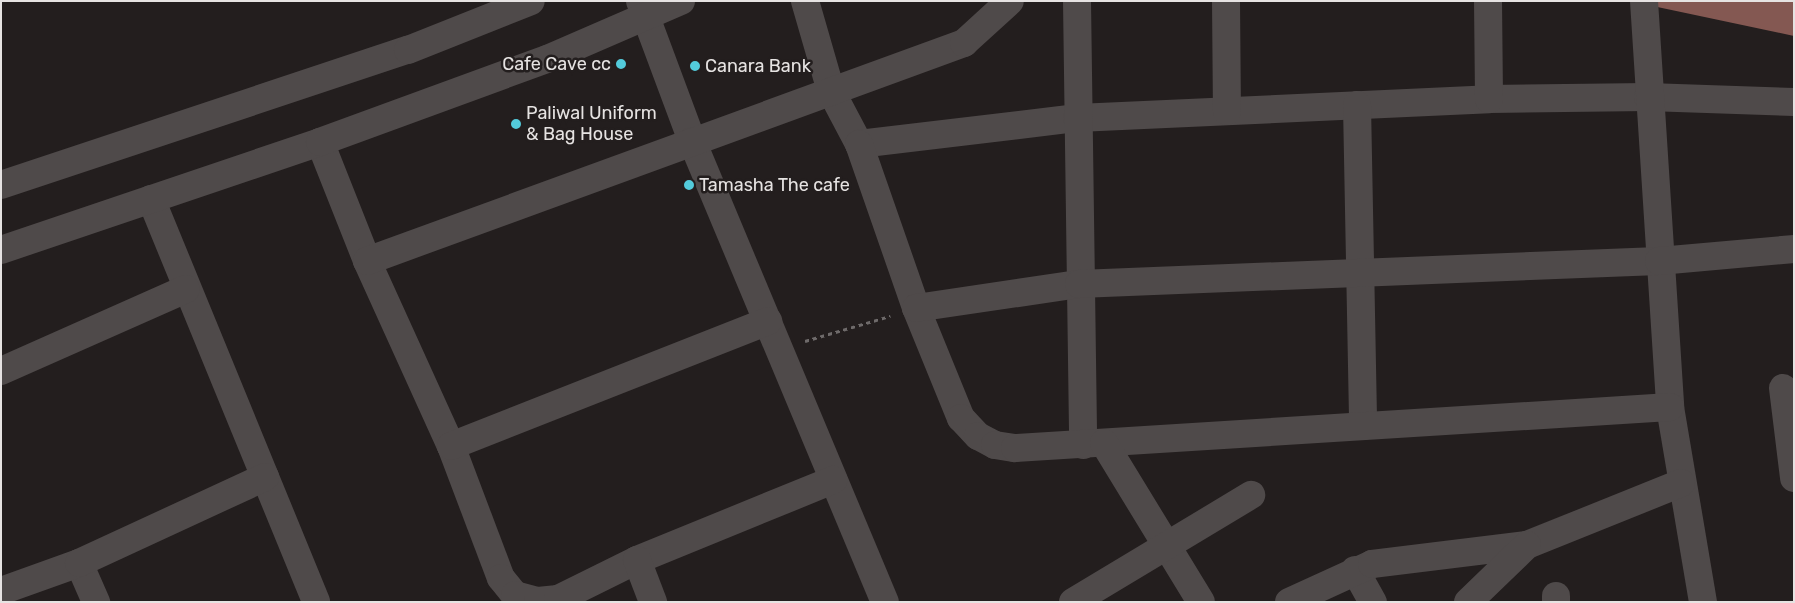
<!DOCTYPE html>
<html>
<head>
<meta charset="utf-8">
<style>
  body { margin:0 }
  #map { position:relative; width:1795px; height:603px; overflow:hidden; background:#231e1e; font-family:Rubik,sans-serif }
  div>[style] { position:absolute }
  .water>* { inset:0; background:#845852 }
  .path>* { height:3px; margin-top:-1.5px; transform-origin:0; background:repeating-linear-gradient(90deg,#6e6a6a 0 4px,transparent 0 8px) }
  .minor>* { height:28px; margin:-14px; padding:0 14px; transform-origin:14px; border-radius:14px; background:#4f4a4a }
  .dots>* { width:14px; height:14px; translate:-50% -50%; box-sizing:border-box; border:2px solid #231e1e; border-radius:50% }
  span { translate:-50% -50%; white-space:nowrap; text-align:center; line-height:1.15; -webkit-text-stroke:5px #231e1e; paint-order:stroke }
  .poi-label { font-size:18px; color:#e6e3e2 }
  .right { translate:-100% -50%; text-align:right }
  .left { translate:0 -50%; text-align:left }
  .frame { position:absolute; inset:0; border:2px solid #e6e3e2; pointer-events:none }
</style>
</head>
<body>
<div id="map">
  <div class="water">
    <div style="clip-path:polygon(1629px 1px,1794px 1px,1794px 36px)"></div>
  </div>
  <div class="path">
    <div style="left:805px;top:341px;width:89px;rotate:-16.4deg"></div>
  </div>
  <div class="minor">
    <div style="left:640px;top:1px;width:149px;rotate:69.6deg"></div>
    <div style="left:692px;top:141px;width:500px;rotate:67.3deg"></div>
    <div style="left:805px;top:1px;width:94px;rotate:73.9deg"></div>
    <div style="left:831px;top:91px;width:60px;rotate:62.2deg"></div>
    <div style="left:859px;top:144px;width:220px;rotate:-6.8deg"></div>
    <div style="left:1077px;top:118px;width:412px;rotate:-2.6deg"></div>
    <div style="left:1489px;top:99px;width:159px;rotate:-0.7deg"></div>
    <div style="left:1648px;top:97px;width:146px;rotate:2deg"></div>
    <div style="left:1077px;top:1px;width:444px;rotate:89.2deg"></div>
    <div style="left:1226px;top:1px;width:110px;rotate:89.5deg"></div>
    <div style="left:1488px;top:1px;width:98px;rotate:89.4deg"></div>
    <div style="left:1644px;top:1px;width:407px;rotate:86.3deg"></div>
    <div style="left:1670px;top:407px;width:198px;rotate:80.4deg"></div>
    <div style="left:1357px;top:105px;width:321px;rotate:88.9deg"></div>
    <div style="left:320px;top:142px;width:128px;rotate:68.4deg"></div>
    <div style="left:367px;top:261px;width:203px;rotate:65.6deg"></div>
    <div style="left:451px;top:446px;width:141px;rotate:69.3deg"></div>
    <div style="left:501px;top:578px;width:22px;rotate:51deg"></div>
    <div style="left:515px;top:595px;width:24px;rotate:15deg"></div>
    <div style="left:538px;top:601px;width:20px;rotate:-6deg"></div>
    <div style="left:558px;top:599px;width:88px;rotate:-26.3deg"></div>
    <div style="left:637px;top:560px;width:212px;rotate:-22.2deg"></div>
    <div style="left:859px;top:144px;width:174px;rotate:70.8deg"></div>
    <div style="left:916px;top:308px;width:119px;rotate:67.8deg"></div>
    <div style="left:961px;top:418px;width:25px;rotate:47deg"></div>
    <div style="left:978px;top:436px;width:19px;rotate:28deg"></div>
    <div style="left:995px;top:445px;width:20px;rotate:9deg"></div>
    <div style="left:1015px;top:448px;width:656px;rotate:-3.58deg"></div>
    <div style="left:1px;top:185px;width:429px;rotate:-18.4deg"></div>
    <div style="left:408px;top:50px;width:132px;rotate:-21.7deg"></div>
    <div style="left:151px;top:199px;width:435px;rotate:67.7deg"></div>
    <div style="left:1px;top:250px;width:337px;rotate:-18.7deg"></div>
    <div style="left:320px;top:142px;width:242px;rotate:-20.1deg"></div>
    <div style="left:547px;top:59px;width:146px;rotate:-23.4deg"></div>
    <div style="left:367px;top:261px;width:636px;rotate:-20.06deg"></div>
    <div style="left:964px;top:43px;width:62px;rotate:-42.4deg"></div>
    <div style="left:916px;top:308px;width:165px;rotate:-8.4deg"></div>
    <div style="left:1079px;top:284px;width:580px;rotate:-2.27deg"></div>
    <div style="left:1659px;top:261px;width:136px;rotate:-5.1deg"></div>
    <div style="left:1px;top:371px;width:202px;rotate:-23.9deg"></div>
    <div style="left:1783px;top:388px;width:91px;rotate:83deg"></div>
    <div style="left:1104px;top:443px;width:186px;rotate:58.6deg"></div>
    <div style="left:451px;top:446px;width:341px;rotate:-21.5deg"></div>
    <div style="left:637px;top:560px;width:45px;rotate:69.1deg"></div>
    <div style="left:79px;top:563px;width:43px;rotate:66.4deg"></div>
    <div style="left:1355px;top:570px;width:37px;rotate:61deg"></div>
    <div style="left:1px;top:591px;width:83px;rotate:-19.7deg"></div>
    <div style="left:79px;top:563px;width:205px;rotate:-24.8deg"></div>
    <div style="left:1556px;top:596px;width:6px;rotate:90deg"></div>
    <div style="left:1073px;top:602px;width:208px;rotate:-31deg"></div>
    <div style="left:1289px;top:602px;width:91px;rotate:-24.6deg"></div>
    <div style="left:1372px;top:564px;width:156px;rotate:-7deg"></div>
    <div style="left:1527px;top:545px;width:166px;rotate:-21.9deg"></div>
    <div style="left:1468px;top:602px;width:82px;rotate:-44deg"></div>
  </div>
  <div class="dots">
    <div style="left:621px;top:64px;background:#53cbdb"></div>
    <div style="left:695px;top:66px;background:#53cbdb"></div>
    <div style="left:516px;top:124px;background:#53cbdb"></div>
    <div style="left:689px;top:185px;background:#53cbdb"></div>
  </div>
  <div class="poi-label">
    <span class="right" style="left:611px;top:64px">Cafe Cave cc</span>
    <span class="left" style="left:705px;top:66px">Canara Bank</span>
    <span class="left" style="left:526px;top:124px">Paliwal Uniform<br>&amp; Bag House</span>
    <span class="left" style="left:699px;top:185px">Tamasha The cafe</span>
  </div>
  <div class="frame"></div>
</div>
</body>
</html>
